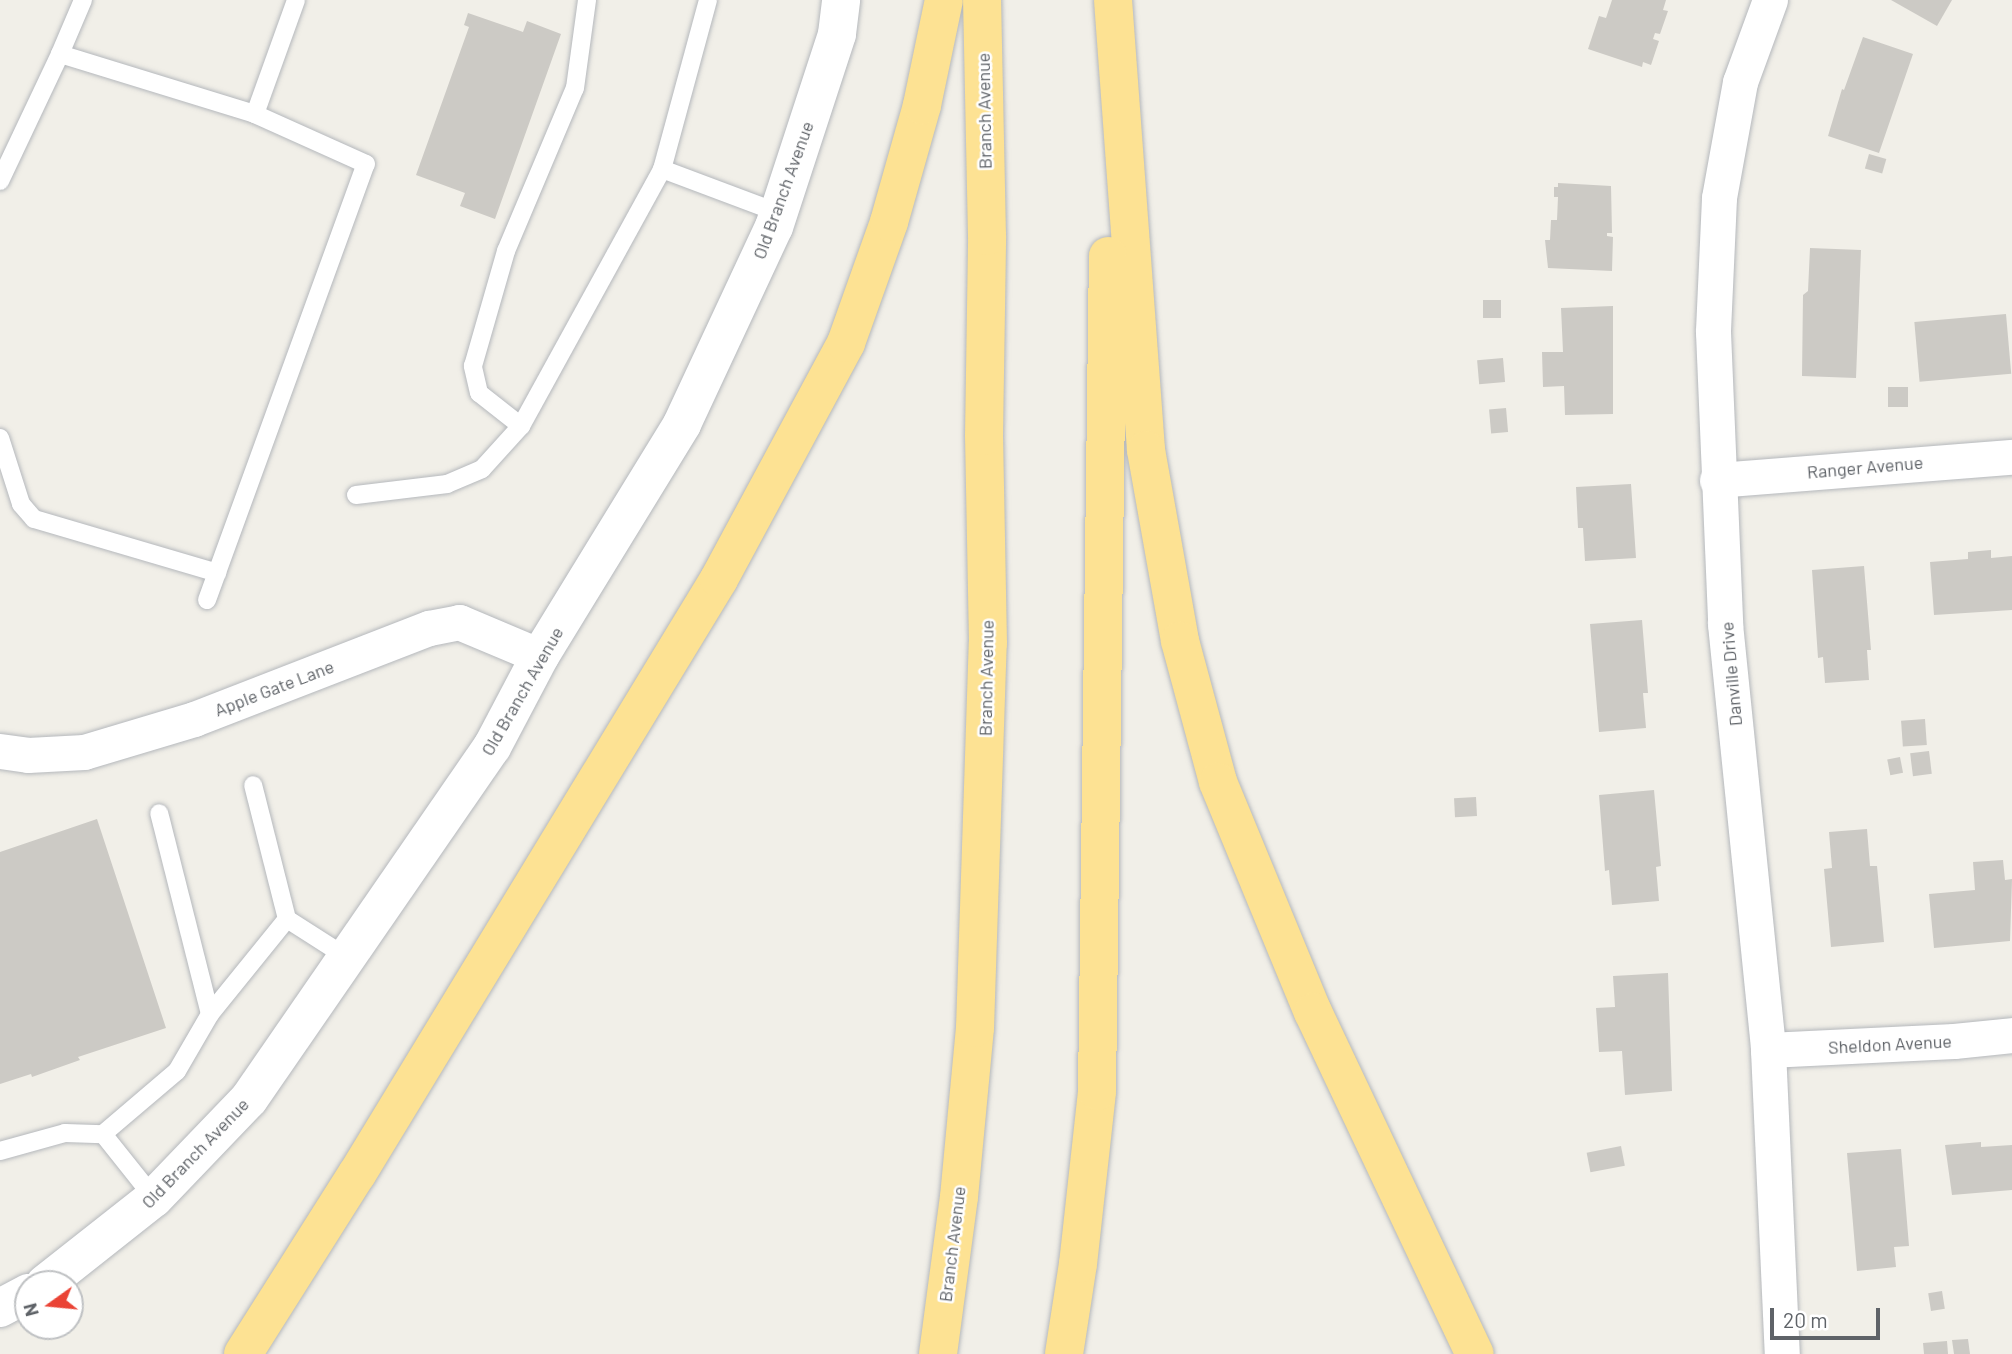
<!DOCTYPE html>
<html>
<head>
<meta charset="utf-8">
<style>
  body { margin:0 }
  #map { position:relative; width:2012px; height:1354px; overflow:hidden; background:#f1efe8; font-family:Barlow,sans-serif }
  div>[style] { position:absolute }
  .building>* { inset:0; background:#cccac5; transform-origin:0 0 }
  .roads { filter:drop-shadow(0 0 2px #b5b8bc) drop-shadow(0 0 2px #b5b8bc) }
  .lane>* { height:18px; margin:-9px; padding:0 9px; transform-origin:9px; border-radius:9px; background:#fff }
  .street>* { height:35px; margin:-17.5px; padding:0 17.5px; transform-origin:17.5px; border-radius:17.5px; background:#fff }
  .secondary>* { height:38px; margin:-19px; padding:0 19px; transform-origin:19px; border-radius:19px; background:#fff }
  .highway>* { height:38px; margin:-19px; padding:0 19px; transform-origin:19px; border-radius:19px; background:#fde293 }
  span { translate:-50% -50%; white-space:nowrap; text-align:center; line-height:1.15; -webkit-text-stroke:5px #fff; paint-order:stroke }
  .street-label { font-size:18px; color:#5f6368 }
  .north { position:absolute; left:14px; top:1270px; width:70px; height:70px; box-sizing:border-box; background:#fff; border:2px solid #bfc1c3; border-radius:50%; rotate:255deg; font-size:19px; font-weight:700; line-height:28px; text-align:center; color:#5f6368 }
  .north::after { content:''; display:block; margin:auto; width:24px; height:32px; background:#ea4335; clip-path:polygon(50% 0,100% 100%,50% 72%,0 100%) }
  .scale { position:absolute; left:1770px; top:1308px; width:110px; height:32px; box-sizing:border-box; border:4px solid #5f6368; border-top:0; padding-left:9px; font-size:21px; line-height:24px; white-space:nowrap; color:#5f6368; -webkit-text-stroke:5px #fff; paint-order:stroke }
</style>
</head>
<body>
<div id="map">
  <div class="building">
    <div style="clip-path:polygon(1612px 0,1666px 0,1663px 10px,1668px 11px,1660px 34px,1655px 33px,1653px 39px,1659px 41px,1651px 65px,1643px 62px,1642px 67px,1588px 49px,1599px 16px,1606px 18px)"></div>
    <div style="clip-path:polygon(1891px 0,1952px 0,1937px 26px)"></div>
    <div style="clip-path:polygon(468px 13px,523px 32px,527px 21px,561px 34px,495px 219px,460px 206px,465px 193px,416px 175px,469px 27px,464px 25px)"></div>
    <div style="clip-path:polygon(1863px 37px,1913px 54px,1879px 153px,1828px 136px,1842px 89px,1844px 90px)"></div>
    <div style="left:1869px;top:154px;width:18px;height:15px;rotate:16deg"></div>
    <div style="clip-path:polygon(1558px 183px,1611px 186px,1612px 233px,1607px 233px,1607px 236px,1613px 237px,1612px 271px,1548px 268px,1545px 240px,1550px 240px,1551px 220px,1557px 220px,1558px 197px,1554px 197px,1554px 187px,1558px 187px)"></div>
    <div style="clip-path:polygon(1810px 248px,1861px 250px,1856px 378px,1802px 376px,1803px 295px,1808px 291px)"></div>
    <div style="left:1483px;top:300px;width:18px;height:18px"></div>
    <div style="clip-path:polygon(1613px 306px,1613px 414px,1565px 415px,1564px 386px,1543px 387px,1542px 352px,1563px 352px,1561px 308px)"></div>
    <div style="left:2006px;top:314px;width:60px;height:92px;rotate:85deg"></div>
    <div style="left:1503px;top:358px;width:24px;height:26px;rotate:85deg"></div>
    <div style="left:1908px;top:387px;width:20px;height:20px;rotate:90deg"></div>
    <div style="left:1506px;top:408px;width:24px;height:17px;rotate:85deg"></div>
    <div style="clip-path:polygon(1631px 484px,1636px 558px,1585px 561px,1583px 528px,1578px 528px,1576px 487px)"></div>
    <div style="clip-path:polygon(1991px 550px,1991px 558px,2012px 556px,2012px 610px,1934px 615px,1930px 562px,1968px 559px,1968px 552px)"></div>
    <div style="clip-path:polygon(1864px 566px,1871px 650px,1867px 650px,1869px 680px,1825px 683px,1823px 657px,1818px 658px,1812px 570px)"></div>
    <div style="clip-path:polygon(1642px 620px,1648px 693px,1643px 693px,1646px 728px,1599px 732px,1590px 624px)"></div>
    <div style="left:1925px;top:719px;width:26px;height:24px;rotate:86deg"></div>
    <div style="left:1929px;top:751px;width:23px;height:19px;rotate:83deg"></div>
    <div style="left:1900px;top:757px;width:16px;height:13px;rotate:79deg"></div>
    <div style="clip-path:polygon(1654px 790px,1661px 866px,1656px 867px,1659px 901px,1612px 905px,1609px 870px,1605px 871px,1599px 795px)"></div>
    <div style="left:1476px;top:797px;width:19px;height:22px;rotate:87deg"></div>
    <div style="clip-path:polygon(97px 819px,166px 1028px,78px 1057px,80px 1060px,32px 1077px,31px 1074px,0 1084px,0 852px)"></div>
    <div style="clip-path:polygon(1867px 829px,1870px 866px,1877px 866px,1884px 942px,1831px 947px,1824px 869px,1832px 868px,1829px 832px)"></div>
    <div style="clip-path:polygon(2003px 860px,2005px 880px,2012px 879px,2010px 941px,1934px 948px,1929px 894px,1975px 890px,1973px 862px)"></div>
    <div style="clip-path:polygon(1668px 973px,1672px 1091px,1625px 1095px,1622px 1051px,1599px 1052px,1596px 1008px,1615px 1007px,1613px 976px)"></div>
    <div style="clip-path:polygon(1981px 1142px,1981px 1147px,2012px 1145px,2012px 1190px,1952px 1195px,1945px 1145px)"></div>
    <div style="left:1621px;top:1146px;width:20px;height:35px;rotate:79deg"></div>
    <div style="clip-path:polygon(1901px 1149px,1909px 1246px,1894px 1247px,1896px 1267px,1857px 1271px,1847px 1153px)"></div>
    <div style="left:1942px;top:1291px;width:18px;height:14px;rotate:81deg"></div>
    <div style="clip-path:polygon(1968px 1339px,1970px 1354px,1954px 1354px,1952px 1340px)"></div>
    <div style="clip-path:polygon(1947px 1341px,1948px 1354px,1924px 1354px,1923px 1343px)"></div>
  </div>
  <div class="roads">
    <div class="lane">
      <div style="left:83px;top:0;width:59px;rotate:113.1deg"></div>
      <div style="left:60px;top:54px;width:204px;rotate:17.1deg"></div>
      <div style="left:708px;top:0;width:175px;rotate:105.2deg"></div>
      <div style="left:662px;top:169px;width:125px;rotate:20.6deg"></div>
      <div style="left:0;top:181px;width:140px;rotate:-64.7deg"></div>
      <div style="left:521px;top:426px;width:53px;rotate:-141.8deg"></div>
      <div style="left:479px;top:393px;width:28px;rotate:-103deg"></div>
      <div style="left:473px;top:366px;width:120px;rotate:-74deg"></div>
      <div style="left:506px;top:251px;width:177px;rotate:-67.1deg"></div>
      <div style="left:575px;top:88px;width:89px;rotate:-82.2deg"></div>
      <div style="left:0;top:438px;width:69px;rotate:72.3deg"></div>
      <div style="left:21px;top:504px;width:20px;rotate:49deg"></div>
      <div style="left:34px;top:519px;width:191px;rotate:16.4deg"></div>
      <div style="left:356px;top:495px;width:92px;rotate:-6.9deg"></div>
      <div style="left:447px;top:484px;width:38px;rotate:-23deg"></div>
      <div style="left:482px;top:469px;width:58px;rotate:-47.8deg"></div>
      <div style="left:521px;top:426px;width:293px;rotate:-61.2deg"></div>
      <div style="left:207px;top:600px;width:464px;rotate:-70deg"></div>
      <div style="left:366px;top:164px;width:122px;rotate:-155.8deg"></div>
      <div style="left:255px;top:114px;width:121px;rotate:-70.2deg"></div>
      <div style="left:287px;top:919px;width:72px;rotate:32.6deg"></div>
      <div style="left:210px;top:1014px;width:122px;rotate:-51deg"></div>
      <div style="left:287px;top:919px;width:138px;rotate:-104.2deg"></div>
      <div style="left:103px;top:1134px;width:97px;rotate:-40.4deg"></div>
      <div style="left:177px;top:1071px;width:66px;rotate:-59.9deg"></div>
      <div style="left:210px;top:1014px;width:207px;rotate:-104.2deg"></div>
      <div style="left:0;top:1151px;width:67px;rotate:-15.5deg"></div>
      <div style="left:65px;top:1133px;width:38px;rotate:2deg"></div>
      <div style="left:103px;top:1134px;width:82px;rotate:51.4deg"></div>
    </div>
    <div class="street">
      <div style="left:1770px;top:0;width:87px;rotate:110.1deg"></div>
      <div style="left:1740px;top:82px;width:118px;rotate:100.3deg"></div>
      <div style="left:1719px;top:198px;width:134px;rotate:92.6deg"></div>
      <div style="left:1713px;top:332px;width:292px;rotate:87.6deg"></div>
      <div style="left:1725px;top:624px;width:428px;rotate:84.2deg"></div>
      <div style="left:1768px;top:1050px;width:304px;rotate:87.4deg"></div>
      <div style="left:1717px;top:480px;width:296px;rotate:-4.5deg"></div>
      <div style="left:0;top:751px;width:28px;rotate:8deg"></div>
      <div style="left:28px;top:755px;width:56px;rotate:-3.1deg"></div>
      <div style="left:84px;top:752px;width:115px;rotate:-16.7deg"></div>
      <div style="left:194px;top:719px;width:252px;rotate:-21.2deg"></div>
      <div style="left:429px;top:628px;width:31px;rotate:-11deg"></div>
      <div style="left:459px;top:622px;width:88px;rotate:22.8deg"></div>
      <div style="left:1768px;top:1050px;width:186px;rotate:-2.8deg"></div>
      <div style="left:1954px;top:1041px;width:58px;rotate:-5.9deg"></div>
    </div>
    <div class="secondary">
      <div style="left:45px;top:1284px;width:139px;rotate:-38.3deg"></div>
      <div style="left:154px;top:1198px;width:137px;rotate:-46.2deg"></div>
      <div style="left:249px;top:1099px;width:428px;rotate:-55.4deg"></div>
      <div style="left:492px;top:747px;width:103px;rotate:-62.2deg"></div>
      <div style="left:540px;top:656px;width:272px;rotate:-58.5deg"></div>
      <div style="left:682px;top:424px;width:217px;rotate:-65deg"></div>
      <div style="left:774px;top:227px;width:203px;rotate:-71.9deg"></div>
      <div style="left:837px;top:34px;width:34px;rotate:-83deg"></div>
      <div style="left:0;top:1308px;width:32px;rotate:-28deg"></div>
    </div>
    <div class="highway">
      <div style="left:1113px;top:0;width:451px;rotate:85.8deg"></div>
      <div style="left:1146px;top:450px;width:194px;rotate:79.9deg"></div>
      <div style="left:1180px;top:641px;width:146px;rotate:74.9deg"></div>
      <div style="left:1218px;top:782px;width:249px;rotate:67.6deg"></div>
      <div style="left:1313px;top:1012px;width:378px;rotate:64.7deg"></div>
      <div style="left:243px;top:1354px;width:213px;rotate:-57.7deg"></div>
      <div style="left:357px;top:1174px;width:696px;rotate:-58.68deg"></div>
      <div style="left:719px;top:579px;width:268px;rotate:-61.7deg"></div>
      <div style="left:846px;top:343px;width:128px;rotate:-70.4deg"></div>
      <div style="left:889px;top:222px;width:122px;rotate:-74.2deg"></div>
      <div style="left:922px;top:105px;width:107px;rotate:-78.2deg"></div>
      <div style="left:938px;top:1354px;width:158px;rotate:-82.4deg"></div>
      <div style="left:959px;top:1197px;width:170px;rotate:-84.6deg"></div>
      <div style="left:975px;top:1028px;width:385px;rotate:-88.1deg"></div>
      <div style="left:988px;top:643px;width:207px;rotate:-91.1deg"></div>
      <div style="left:984px;top:436px;width:200px;rotate:-89.1deg"></div>
      <div style="left:987px;top:236px;width:236px;rotate:-91.2deg"></div>
      <div style="left:1064px;top:1354px;width:91px;rotate:-81.2deg"></div>
      <div style="left:1078px;top:1264px;width:174px;rotate:-83.7deg"></div>
      <div style="left:1097px;top:1091px;width:835px;rotate:-89.25deg"></div>
    </div>
  </div>
  <div class="street-label">
    <span style="left:984px;top:111px;rotate:-91deg">Branch Avenue</span>
    <span style="left:783px;top:190px;rotate:-70deg">Old Branch Avenue</span>
    <span style="left:1865px;top:467px;rotate:-5deg">Ranger Avenue</span>
    <span style="left:1731px;top:674px;rotate:-95deg">Danville Drive</span>
    <span style="left:986px;top:678px;rotate:-89deg">Branch Avenue</span>
    <span style="left:274px;top:688px;rotate:-21deg">Apple Gate Lane</span>
    <span style="left:522px;top:691px;rotate:-60deg">Old Branch Avenue</span>
    <span style="left:1890px;top:1044px;rotate:-3deg">Sheldon Avenue</span>
    <span style="left:195px;top:1153px;rotate:-46deg">Old Branch Avenue</span>
    <span style="left:952px;top:1244px;rotate:-83deg">Branch Avenue</span>
  </div>
  <div class="north">N</div>
  <div class="scale">20 m</div>
</div>
</body>
</html>
